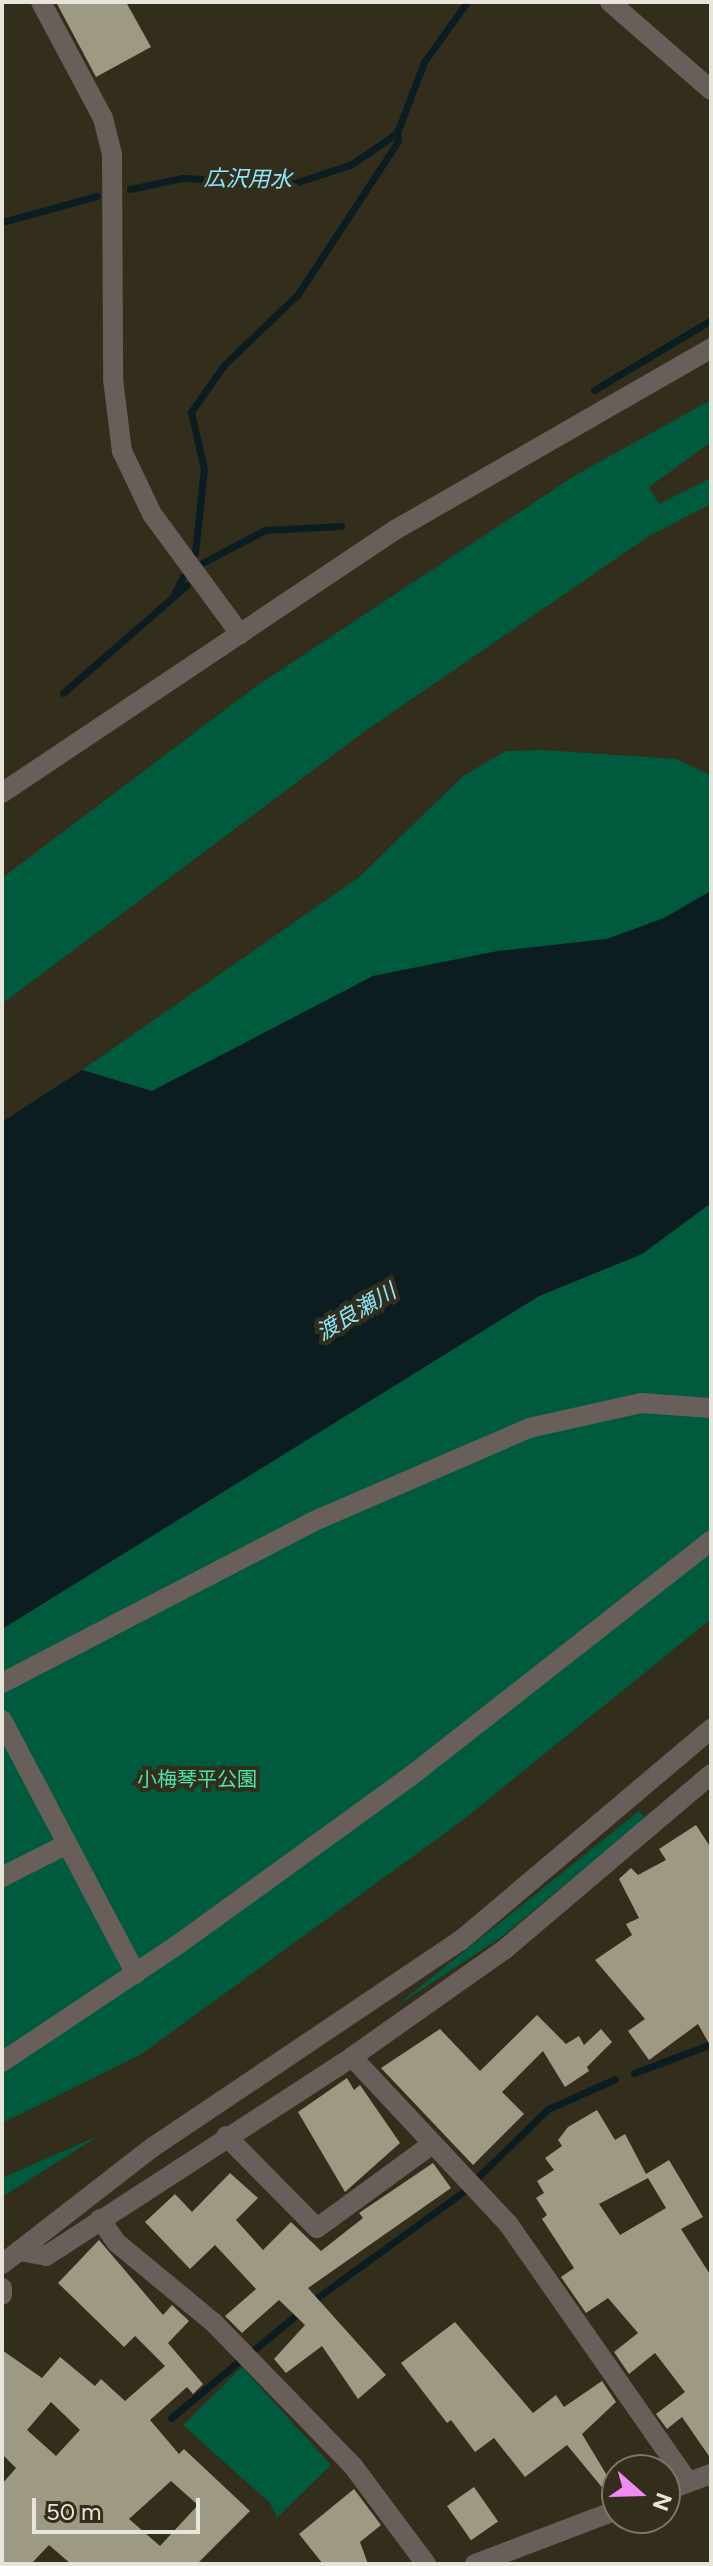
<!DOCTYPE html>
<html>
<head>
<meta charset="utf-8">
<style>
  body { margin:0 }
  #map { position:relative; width:713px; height:2566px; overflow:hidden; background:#322e1b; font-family:Figtree,"Noto Sans JP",sans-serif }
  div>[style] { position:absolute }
  .green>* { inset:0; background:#005a3e }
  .water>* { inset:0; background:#0b1d21 }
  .stream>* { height:7px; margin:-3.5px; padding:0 3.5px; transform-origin:3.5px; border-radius:3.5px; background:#0b1d21 }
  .building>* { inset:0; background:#9d9983; transform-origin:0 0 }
  .minor>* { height:20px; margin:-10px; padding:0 10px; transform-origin:10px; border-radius:10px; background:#685e5a }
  span { translate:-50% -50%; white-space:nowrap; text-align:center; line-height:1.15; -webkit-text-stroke:8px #322e1b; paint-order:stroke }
  .park-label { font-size:20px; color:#47e6ab }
  .water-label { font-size:22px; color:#8ae8fe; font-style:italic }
  .frame { position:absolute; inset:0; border:4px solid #e7e5d9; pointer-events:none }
  .north { position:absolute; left:601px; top:2454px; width:80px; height:80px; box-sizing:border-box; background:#322e1b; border:2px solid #7a7767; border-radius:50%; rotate:110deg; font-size:22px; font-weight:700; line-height:32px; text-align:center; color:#e7e5d9 }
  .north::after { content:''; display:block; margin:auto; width:28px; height:36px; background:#f28af3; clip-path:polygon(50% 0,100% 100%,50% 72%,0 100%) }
  .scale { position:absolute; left:32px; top:2498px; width:168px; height:36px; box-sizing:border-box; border:4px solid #e7e5d9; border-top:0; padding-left:10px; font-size:24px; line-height:28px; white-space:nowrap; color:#e7e5d9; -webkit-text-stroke:6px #322e1b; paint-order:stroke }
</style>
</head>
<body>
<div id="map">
  <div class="green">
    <div style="clip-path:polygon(711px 400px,711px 442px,649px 487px,659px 504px,711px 478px,711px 504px,649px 536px,361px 734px,2px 1004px,2px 878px,255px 687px,574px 476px)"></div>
    <div style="clip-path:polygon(542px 750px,676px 759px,711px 775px,711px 891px,664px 918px,607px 939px,498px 951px,374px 976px,152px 1091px,82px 1070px,358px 878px,463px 776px,506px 751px)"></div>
    <div style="clip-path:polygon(711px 1203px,711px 1619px,459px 1823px,140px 2055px,2px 2123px,2px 1629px,539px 1296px,642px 1254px)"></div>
    <div style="clip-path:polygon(639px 1811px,645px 1818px,500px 1938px,395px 2007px)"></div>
    <div style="clip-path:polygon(100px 2135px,2px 2197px,2px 2178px)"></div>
    <div style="clip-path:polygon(242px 2367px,331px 2465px,277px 2518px,270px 2503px,183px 2425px)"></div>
  </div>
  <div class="water">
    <div style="clip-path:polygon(711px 891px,711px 1203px,642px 1254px,539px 1296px,2px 1629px,2px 1122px,82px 1070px,152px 1091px,373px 976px,498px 951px,607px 939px,664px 918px)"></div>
  </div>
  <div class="stream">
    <div style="left:130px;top:189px;width:53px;rotate:-11.9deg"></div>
    <div style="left:182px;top:178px;width:113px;rotate:2.5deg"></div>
    <div style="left:295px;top:183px;width:60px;rotate:-18.4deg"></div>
    <div style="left:352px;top:164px;width:55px;rotate:-34.6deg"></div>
    <div style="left:397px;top:133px;width:76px;rotate:-69.2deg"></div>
    <div style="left:424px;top:62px;width:74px;rotate:-54.4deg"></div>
    <div style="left:2px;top:222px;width:98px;rotate:-15.3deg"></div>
    <div style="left:594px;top:390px;width:136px;rotate:-30.9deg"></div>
    <div style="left:195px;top:553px;width:84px;rotate:-83.9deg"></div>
    <div style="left:204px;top:469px;width:58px;rotate:-102.8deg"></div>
    <div style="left:191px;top:412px;width:57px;rotate:-54.9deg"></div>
    <div style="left:224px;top:365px;width:103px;rotate:-43.8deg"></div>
    <div style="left:298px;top:294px;width:183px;rotate:-56.8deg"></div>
    <div style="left:398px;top:141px;width:8px;rotate:-97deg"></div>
    <div style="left:202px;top:563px;width:71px;rotate:-27.6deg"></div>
    <div style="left:265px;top:530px;width:76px;rotate:-3deg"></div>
    <div style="left:174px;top:594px;width:20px;rotate:-63deg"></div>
    <div style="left:63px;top:693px;width:164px;rotate:-41.1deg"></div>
    <div style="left:634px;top:2073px;width:82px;rotate:-20.6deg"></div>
    <div style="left:479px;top:2176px;width:96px;rotate:-44.2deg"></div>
    <div style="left:548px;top:2109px;width:73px;rotate:-24.1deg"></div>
    <div style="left:310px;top:2303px;width:194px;rotate:-36deg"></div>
    <div style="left:250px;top:2353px;width:66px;rotate:-39.5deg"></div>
    <div style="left:171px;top:2418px;width:87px;rotate:-39.9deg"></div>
  </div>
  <div class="building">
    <div style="clip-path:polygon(56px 2px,126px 2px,151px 47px,96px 77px)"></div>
    <div style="clip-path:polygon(696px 1825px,711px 1848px,711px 2047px,698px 2024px,649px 2060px,628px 2031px,645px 2019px,595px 1960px,632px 1935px,626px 1924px,639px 1918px,619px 1879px,631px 1868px,638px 1875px,666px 1860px,659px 1849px)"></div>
    <div style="clip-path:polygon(537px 2015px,566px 2044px,579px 2036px,584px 2045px,601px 2029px,612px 2042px,587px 2067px,589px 2071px,565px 2087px,543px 2051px,502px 2092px,524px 2114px,473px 2165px,381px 2068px,440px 2029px,480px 2071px)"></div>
    <div style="clip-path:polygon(347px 2078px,354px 2090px,360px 2085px,400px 2143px,345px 2192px,298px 2112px)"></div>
    <div style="clip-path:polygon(evenodd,597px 2110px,615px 2140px,625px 2134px,646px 2174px,669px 2160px,703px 2217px,681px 2229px,711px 2276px,711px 2459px,682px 2417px,667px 2429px,656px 2414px,685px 2392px,655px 2353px,629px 2374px,614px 2352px,638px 2333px,608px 2298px,586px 2313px,561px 2277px,574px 2268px,542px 2219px,547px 2215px,536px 2198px,544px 2193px,537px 2181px,554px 2170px,545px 2158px,562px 2146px,558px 2140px,568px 2127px,597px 2110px,648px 2178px,666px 2208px,620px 2235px,599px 2204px,648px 2178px)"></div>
    <div style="clip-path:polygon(433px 2163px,451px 2188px,308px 2288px,386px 2375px,358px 2399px,322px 2346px,286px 2373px,274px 2359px,305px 2325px,279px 2300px,242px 2333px,225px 2316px,256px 2289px,215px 2245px,190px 2269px,145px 2222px,175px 2194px,192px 2212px,230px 2173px,258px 2198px,236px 2220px,263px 2250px,291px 2222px,321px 2251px,363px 2218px,359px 2213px)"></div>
    <div style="clip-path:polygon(evenodd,99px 2240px,163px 2315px,172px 2305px,189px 2321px,168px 2343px,203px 2384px,193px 2394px,187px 2387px,150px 2420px,179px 2454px,184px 2449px,250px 2511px,197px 2564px,71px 2564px,49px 2545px,31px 2564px,2px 2564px,2px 2484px,16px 2468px,2px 2454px,2px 2350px,42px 2378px,60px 2357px,95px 2386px,101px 2379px,125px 2401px,165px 2366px,135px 2336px,124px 2347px,58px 2283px,99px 2240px,51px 2402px,80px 2430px,56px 2456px,27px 2430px,51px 2402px,99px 2240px,171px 2481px,198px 2505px,160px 2546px,129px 2519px,171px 2481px)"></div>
    <div style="clip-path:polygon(455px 2322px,533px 2413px,556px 2395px,564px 2407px,602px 2381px,616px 2402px,582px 2434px,617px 2492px,610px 2497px,567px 2445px,525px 2477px,494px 2438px,475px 2452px,451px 2420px,447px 2423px,401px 2363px)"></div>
    <div style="left:474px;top:2487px;width:42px;height:33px;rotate:55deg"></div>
    <div style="clip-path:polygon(354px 2489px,381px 2525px,360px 2542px,368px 2564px,323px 2564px,299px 2534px)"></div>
  </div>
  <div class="minor">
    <div style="left:41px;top:2px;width:132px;rotate:61.9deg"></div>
    <div style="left:103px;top:118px;width:38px;rotate:76deg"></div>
    <div style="left:112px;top:155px;width:224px;rotate:89.7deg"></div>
    <div style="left:113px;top:379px;width:73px;rotate:82.9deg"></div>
    <div style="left:122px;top:451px;width:70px;rotate:64.5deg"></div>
    <div style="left:152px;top:514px;width:149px;rotate:53.7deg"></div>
    <div style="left:610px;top:2px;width:134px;rotate:41.1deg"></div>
    <div style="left:2px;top:793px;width:473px;rotate:-33.8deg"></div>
    <div style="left:395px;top:530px;width:365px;rotate:-29.9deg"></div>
    <div style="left:2px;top:1683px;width:357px;rotate:-27.4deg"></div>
    <div style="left:319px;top:1519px;width:229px;rotate:-23.4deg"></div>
    <div style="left:529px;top:1428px;width:115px;rotate:-12.6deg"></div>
    <div style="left:641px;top:1403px;width:70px;rotate:4.1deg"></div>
    <div style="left:2px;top:1720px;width:287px;rotate:62.2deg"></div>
    <div style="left:2px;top:1877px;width:73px;rotate:-26.9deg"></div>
    <div style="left:352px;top:2057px;width:230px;rotate:46.9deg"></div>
    <div style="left:509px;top:2225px;width:313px;rotate:55.1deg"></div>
    <div style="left:2px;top:2062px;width:209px;rotate:-33.7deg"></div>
    <div style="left:176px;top:1946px;width:296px;rotate:-35.9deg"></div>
    <div style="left:416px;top:1772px;width:375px;rotate:-38.1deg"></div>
    <div style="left:226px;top:2136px;width:129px;rotate:45.3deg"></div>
    <div style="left:317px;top:2228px;width:142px;rotate:-36.1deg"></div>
    <div style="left:100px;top:2219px;width:29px;rotate:55deg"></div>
    <div style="left:117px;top:2243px;width:124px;rotate:39.5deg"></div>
    <div style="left:213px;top:2322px;width:201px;rotate:45.8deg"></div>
    <div style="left:353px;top:2466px;width:122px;rotate:53.3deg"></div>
    <div style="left:19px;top:2251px;width:27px;rotate:10deg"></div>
    <div style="left:46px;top:2256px;width:365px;rotate:-33deg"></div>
    <div style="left:352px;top:2057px;width:187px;rotate:-35.2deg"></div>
    <div style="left:505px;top:1949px;width:270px;rotate:-40.3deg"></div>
    <div style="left:2px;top:2264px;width:191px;rotate:-37.8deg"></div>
    <div style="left:153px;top:2147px;width:370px;rotate:-33.9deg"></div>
    <div style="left:460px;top:1941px;width:329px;rotate:-40.2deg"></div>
    <div style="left:2px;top:2288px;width:7px;rotate:90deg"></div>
    <div style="left:665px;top:2491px;width:49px;rotate:-20.3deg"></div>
    <div style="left:475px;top:2564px;width:152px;rotate:-20.8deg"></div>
  </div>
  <div class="park-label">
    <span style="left:197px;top:1779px">小梅琴平公園</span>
  </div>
  <div class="water-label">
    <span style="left:248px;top:179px;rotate:1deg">広沢用水</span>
    <span style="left:356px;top:1312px;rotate:-31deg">渡良瀬川</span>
  </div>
  <div class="frame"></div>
  <div class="north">N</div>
  <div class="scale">50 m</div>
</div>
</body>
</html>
